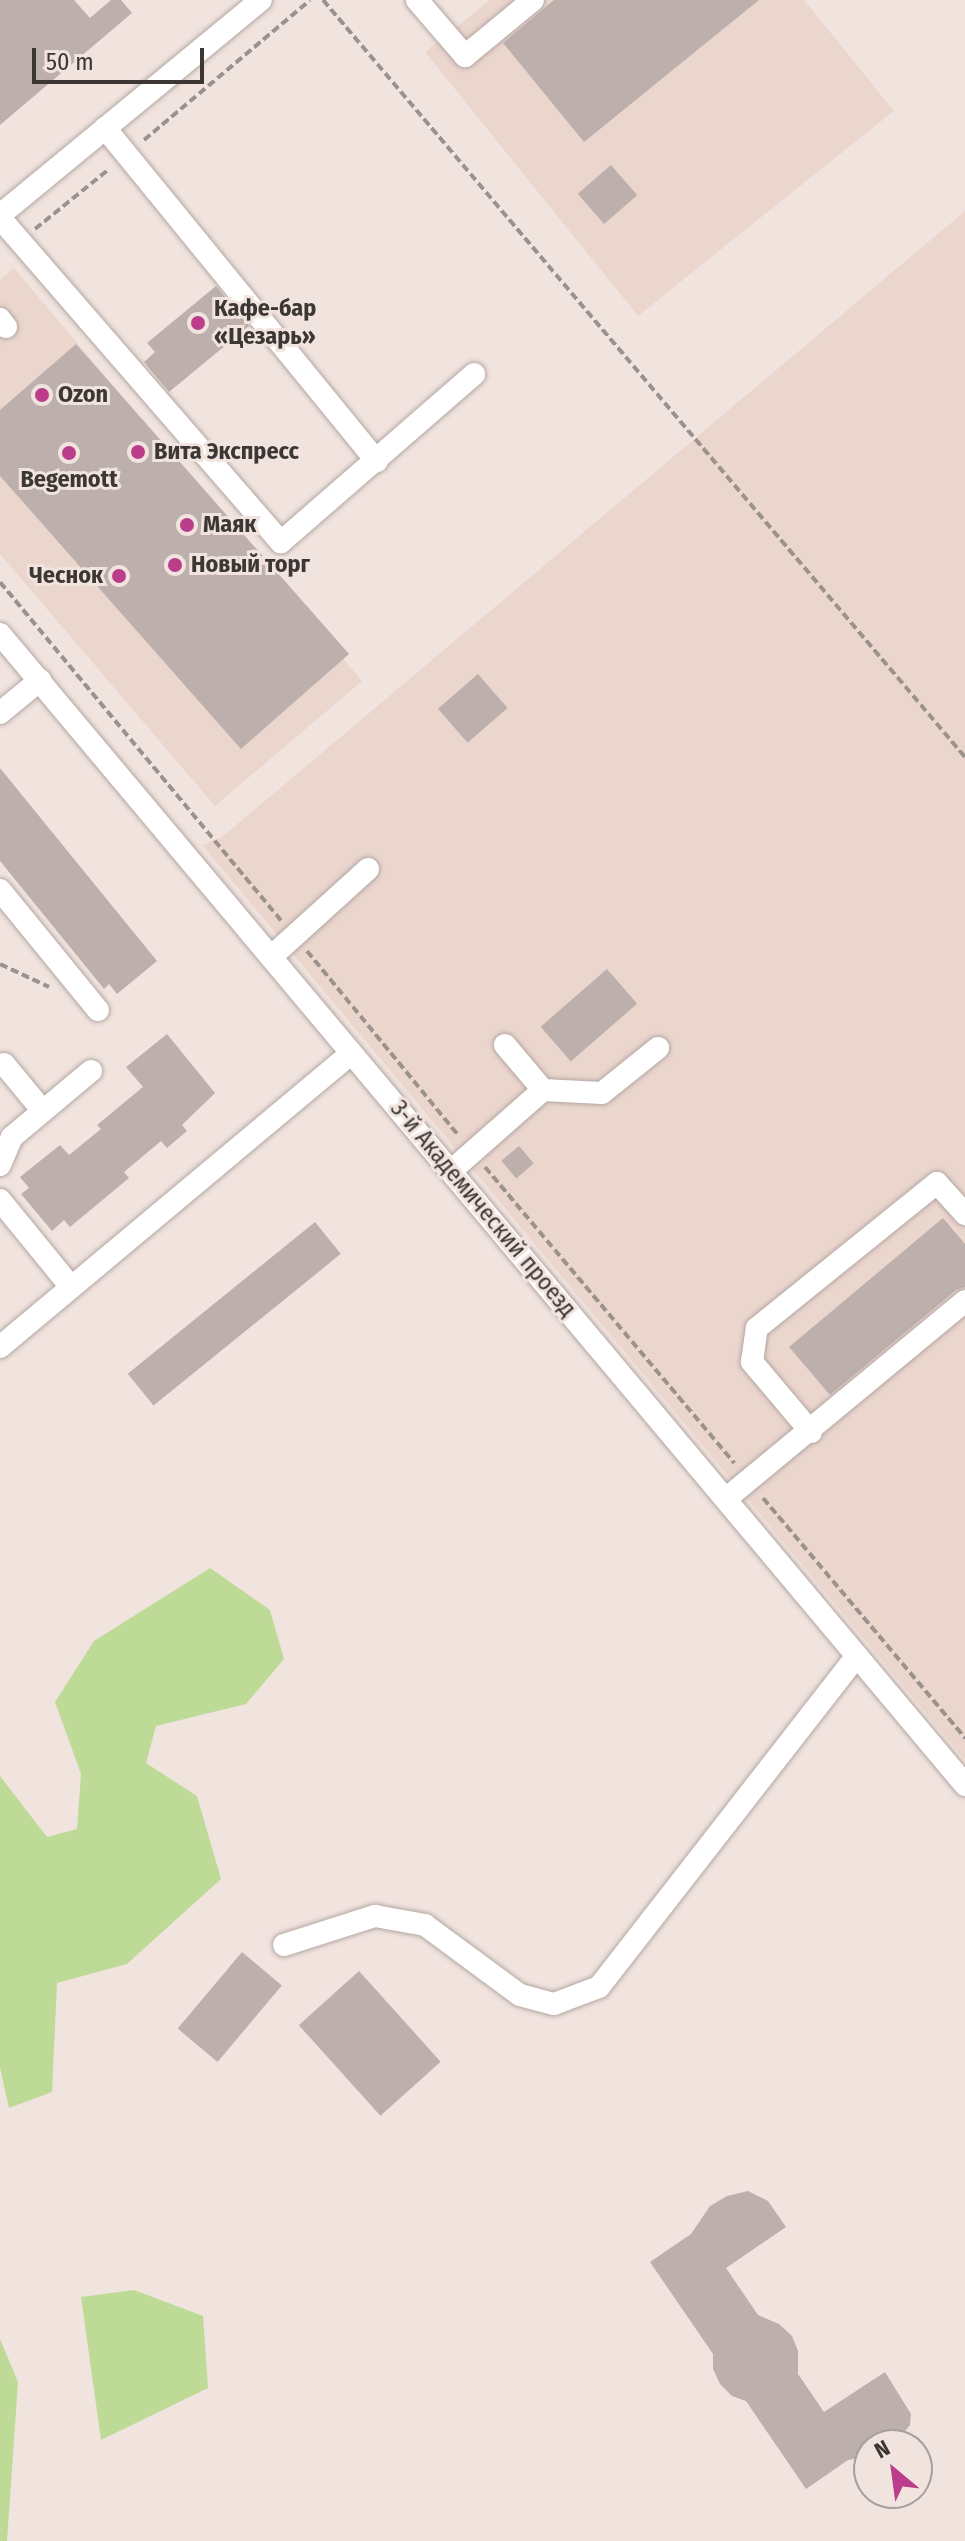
<!DOCTYPE html>
<html>
<head>
<meta charset="utf-8">
<style>
  body { margin:0 }
  #map { position:relative; width:965px; height:2541px; overflow:hidden; background:#f1e3de; font-family:"Fira Sans Condensed",sans-serif }
  div>[style] { position:absolute }
  .built>* { inset:0; background:#ebd6ce }
  .green>* { inset:0; background:#bddb96 }
  .building>* { inset:0; background:#bdafac; transform-origin:0 0 }
  .path>* { height:4px; margin-top:-2px; transform-origin:0; background:repeating-linear-gradient(90deg,#9b918d 0 8px,transparent 0 12px) }
  .roads { filter:drop-shadow(0 0 2px #b4a7a2) drop-shadow(0 0 2px #b4a7a2) }
  .minor>* { height:22px; margin:-11px; padding:0 11px; transform-origin:11px; border-radius:11px; background:#fff }
  .dots>* { width:22px; height:22px; translate:-50% -50%; box-sizing:border-box; border:4px solid #f1e3de; border-radius:50% }
  span { translate:-50% -50%; white-space:nowrap; text-align:center; line-height:1.15; -webkit-text-stroke:6px #f1e3de; paint-order:stroke }
  .poi-label { font-size:24px; color:#3c3735; font-weight:700 }
  .left { translate:0 -50%; text-align:left }
  .right { translate:-100% -50%; text-align:right }
  .street-label { font-size:24px; color:#3c3735 }
  .north { position:absolute; left:853px; top:2429px; width:80px; height:80px; box-sizing:border-box; background:#f1e3de; border:2px solid #a99e9a; border-radius:50%; rotate:331deg; font-size:22px; font-weight:700; line-height:32px; text-align:center; color:#3c3735 }
  .north::after { content:''; display:block; margin:auto; width:28px; height:36px; background:#bc3e8b; clip-path:polygon(50% 0,100% 100%,50% 72%,0 100%) }
  .scale { position:absolute; left:32px; top:48px; width:172px; height:36px; box-sizing:border-box; border:4px solid #3c3735; border-top:0; padding-left:10px; font-size:24px; line-height:28px; white-space:nowrap; color:#3c3735; -webkit-text-stroke:6px #f1e3de; paint-order:stroke }
</style>
</head>
<body>
<div id="map">
  <div class="built">
    <div style="clip-path:polygon(490px 0,804px 0,894px 111px,638px 316px,425px 52px)"></div>
    <div style="clip-path:polygon(965px 211px,965px 1760px,202px 845px,222px 837px)"></div>
    <div style="clip-path:polygon(14px 268px,362px 681px,215px 806px,0 554px,0 280px)"></div>
  </div>
  <div class="green">
    <div style="clip-path:polygon(210px 1568px,270px 1610px,284px 1659px,246px 1704px,156px 1726px,146px 1763px,197px 1796px,221px 1879px,127px 1964px,57px 1983px,52px 2092px,9px 2108px,0 2068px,0 1776px,47px 1837px,77px 1829px,81px 1774px,55px 1702px,94px 1641px)"></div>
    <div style="clip-path:polygon(134px 2290px,203px 2316px,208px 2388px,101px 2440px,81px 2297px)"></div>
    <div style="clip-path:polygon(0 2339px,18px 2382px,7px 2541px,0 2541px)"></div>
  </div>
  <div class="building">
    <div style="clip-path:polygon(0 0,74px 0,90px 18px,111px 0,121px 0,132px 13px,0 125px)"></div>
    <div style="clip-path:polygon(554px 0,759px 0,584px 142px,503px 43px)"></div>
    <div style="left:611px;top:165px;width:40px;height:44px;rotate:49deg"></div>
    <div style="clip-path:polygon(216px 286px,249px 326px,169px 392px,144px 362px,155px 352px,147px 343px)"></div>
    <div style="clip-path:polygon(76px 344px,349px 654px,241px 749px,0 476px,0 410px)"></div>
    <div style="left:478px;top:674px;width:45px;height:53px;rotate:49deg"></div>
    <div style="clip-path:polygon(0 768px,157px 961px,117px 994px,109px 984px,104px 989px,0 861px)"></div>
    <div style="left:607px;top:969px;width:46px;height:88px;rotate:49deg"></div>
    <div style="clip-path:polygon(167px 1034px,215px 1093px,182px 1125px,187px 1131px,167px 1148px,161px 1141px,124px 1172px,129px 1178px,70px 1227px,64px 1220px,52px 1231px,21px 1194px,29px 1188px,20px 1177px,60px 1145px,69px 1155px,101px 1129px,97px 1125px,143px 1087px,126px 1067px)"></div>
    <div style="left:519px;top:1146px;width:23px;height:23px;rotate:50deg"></div>
    <div style="clip-path:polygon(943px 1218px,965px 1244px,965px 1287px,956px 1290px,830px 1395px,789px 1347px)"></div>
    <div style="left:315px;top:1222px;width:41px;height:241px;rotate:51deg"></div>
    <div style="left:242px;top:1952px;width:52px;height:100px;rotate:40deg"></div>
    <div style="left:359px;top:1971px;width:122px;height:81px;rotate:48deg"></div>
    <div style="clip-path:polygon(748px 2191px,768px 2201px,786px 2227px,726px 2268px,758px 2315px,779px 2324px,792px 2336px,798px 2351px,798px 2374px,824px 2412px,885px 2372px,911px 2414px,910px 2425px,901px 2436px,887px 2445px,869px 2445px,869px 2456px,848px 2460px,806px 2489px,746px 2401px,732px 2396px,720px 2384px,713px 2369px,713px 2354px,650px 2262px,691px 2234px,710px 2206px,727px 2196px)"></div>
  </div>
  <div class="path">
    <div style="left:323px;top:0;width:993px;rotate:49.7deg"></div>
    <div style="left:144px;top:140px;width:217px;rotate:-40.1deg"></div>
    <div style="left:35px;top:229px;width:95px;rotate:-39deg"></div>
    <div style="left:0;top:582px;width:440px;rotate:50.3deg"></div>
    <div style="left:307px;top:951px;width:239px;rotate:50.6deg"></div>
    <div style="left:0;top:964px;width:54px;rotate:25.1deg"></div>
    <div style="left:485px;top:1167px;width:387px;rotate:49.9deg"></div>
    <div style="left:763px;top:1498px;width:314px;rotate:49.9deg"></div>
  </div>
  <div class="roads">
    <div class="minor">
      <div style="left:417px;top:0;width:74px;rotate:49.4deg"></div>
      <div style="left:465px;top:56px;width:88px;rotate:-39.5deg"></div>
      <div style="left:105px;top:128px;width:430px;rotate:50.8deg"></div>
      <div style="left:0;top:215px;width:338px;rotate:-39.5deg"></div>
      <div style="left:0;top:218px;width:429px;rotate:49.1deg"></div>
      <div style="left:281px;top:542px;width:256px;rotate:-41deg"></div>
      <div style="left:0;top:319px;width:10px;rotate:53deg"></div>
      <div style="left:0;top:634px;width:1502px;rotate:50.02deg"></div>
      <div style="left:0;top:713px;width:52px;rotate:-39.5deg"></div>
      <div style="left:0;top:890px;width:155px;rotate:50.8deg"></div>
      <div style="left:271px;top:957px;width:131px;rotate:-42.2deg"></div>
      <div style="left:4px;top:1064px;width:60px;rotate:50.4deg"></div>
      <div style="left:543px;top:1090px;width:59px;rotate:2.9deg"></div>
      <div style="left:602px;top:1093px;width:72px;rotate:-38.8deg"></div>
      <div style="left:0;top:1165px;width:30px;rotate:-67deg"></div>
      <div style="left:12px;top:1137px;width:103px;rotate:-39.9deg"></div>
      <div style="left:451px;top:1171px;width:123px;rotate:-41.4deg"></div>
      <div style="left:543px;top:1090px;width:59px;rotate:-130.2deg"></div>
      <div style="left:0;top:1200px;width:112px;rotate:50.8deg"></div>
      <div style="left:0;top:1347px;width:458px;rotate:-39.9deg"></div>
      <div style="left:811px;top:1432px;width:92px;rotate:-130.1deg"></div>
      <div style="left:752px;top:1362px;width:34px;rotate:-82deg"></div>
      <div style="left:757px;top:1328px;width:231px;rotate:-38.9deg"></div>
      <div style="left:937px;top:1183px;width:42px;rotate:47.9deg"></div>
      <div style="left:727px;top:1498px;width:309px;rotate:-39.6deg"></div>
      <div style="left:284px;top:1945px;width:96px;rotate:-17.7deg"></div>
      <div style="left:375px;top:1916px;width:51px;rotate:10.2deg"></div>
      <div style="left:425px;top:1925px;width:118px;rotate:36.4deg"></div>
      <div style="left:520px;top:1995px;width:35px;rotate:15deg"></div>
      <div style="left:554px;top:2004px;width:48px;rotate:-20.7deg"></div>
      <div style="left:599px;top:1987px;width:418px;rotate:-52.1deg"></div>
    </div>
  </div>
  <div class="dots">
    <div style="left:198px;top:323px;background:#bc3e8b"></div>
    <div style="left:42px;top:395px;background:#bc3e8b"></div>
    <div style="left:138px;top:452px;background:#bc3e8b"></div>
    <div style="left:69px;top:453px;background:#bc3e8b"></div>
    <div style="left:187px;top:525px;background:#bc3e8b"></div>
    <div style="left:175px;top:565px;background:#bc3e8b"></div>
    <div style="left:119px;top:576px;background:#bc3e8b"></div>
  </div>
  <div class="poi-label">
    <span class="left" style="left:214px;top:323px">Кафе-бар<br>«Цезарь»</span>
    <span class="left" style="left:58px;top:395px">Ozon</span>
    <span class="left" style="left:154px;top:452px">Вита Экспресс</span>
    <span style="left:69px;top:480px">Begemott</span>
    <span class="left" style="left:203px;top:525px">Маяк</span>
    <span class="left" style="left:191px;top:565px">Новый торг</span>
    <span class="right" style="left:103px;top:576px">Чеснок</span>
  </div>
  <div class="street-label">
    <span style="left:483px;top:1209px;rotate:50deg">3-й Академический проезд</span>
  </div>
  <div class="north">N</div>
  <div class="scale">50 m</div>
</div>
</body>
</html>
